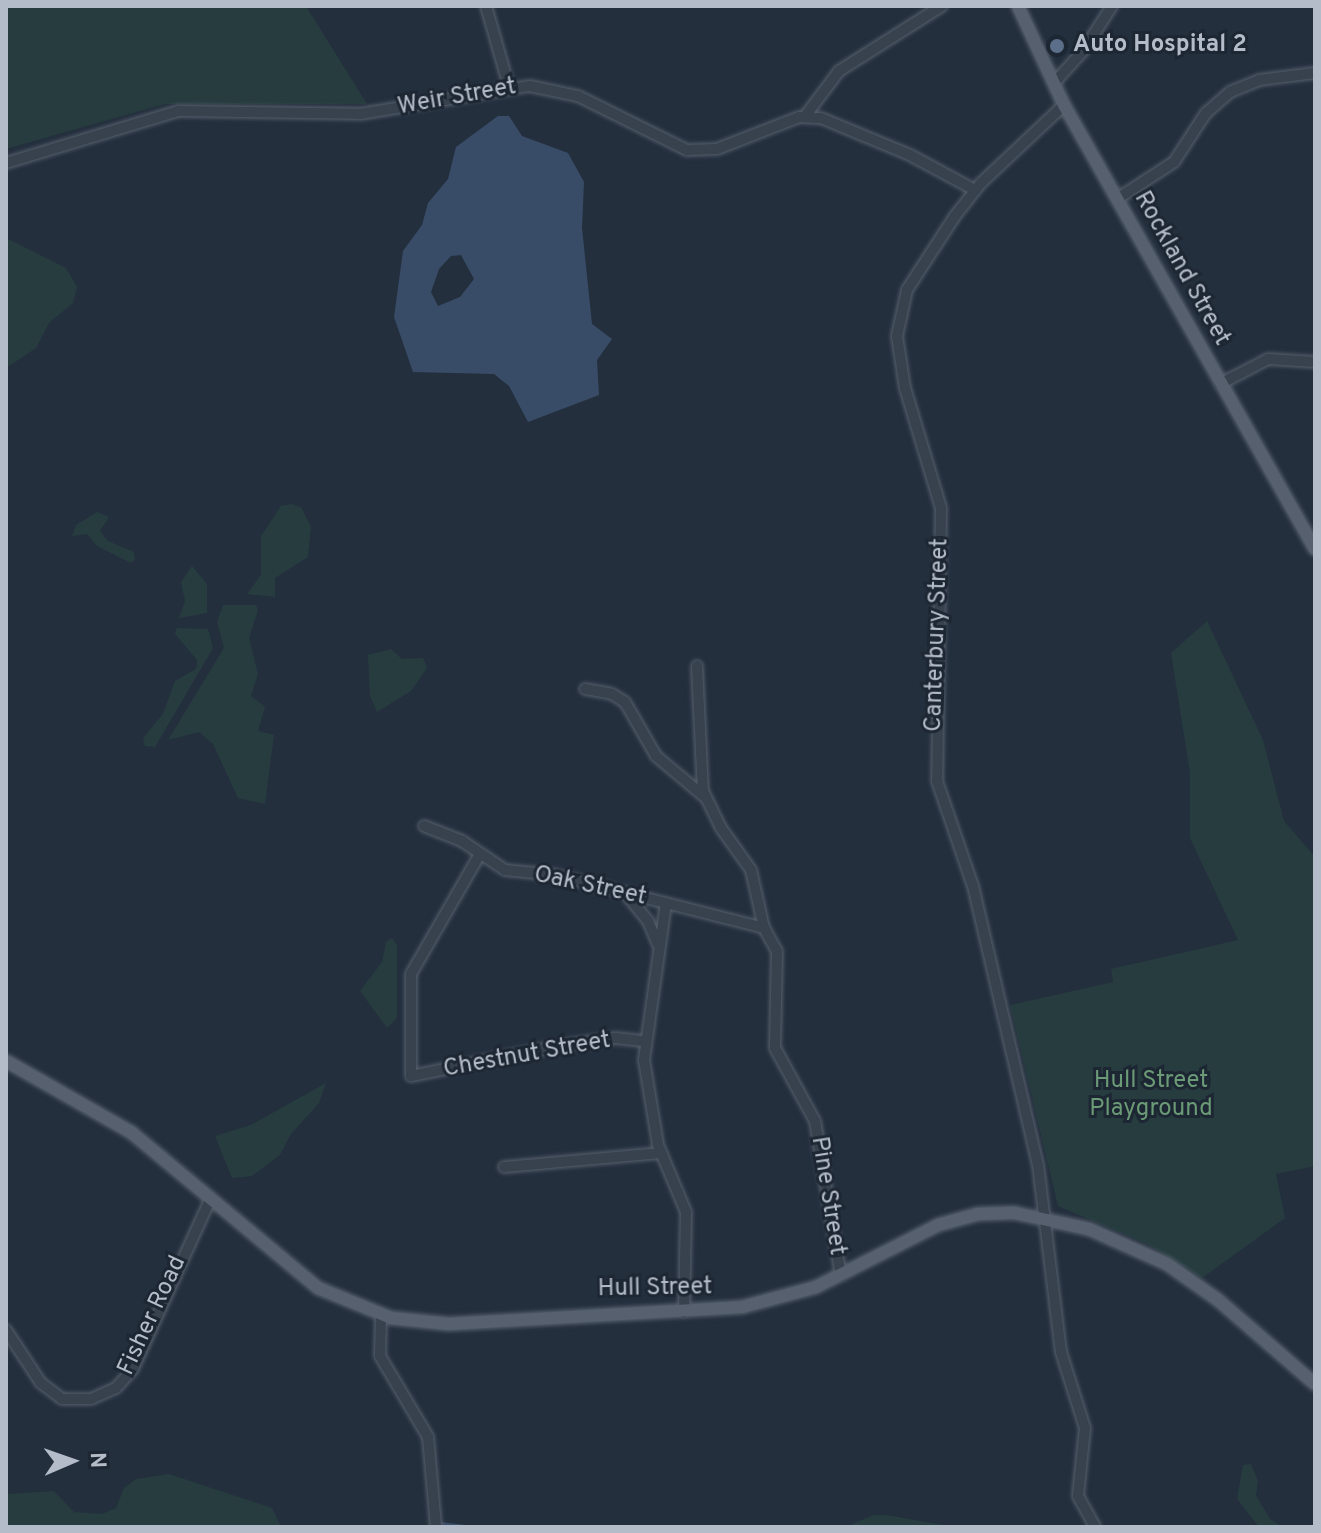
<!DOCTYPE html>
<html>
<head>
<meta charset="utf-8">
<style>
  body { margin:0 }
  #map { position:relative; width:1321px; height:1533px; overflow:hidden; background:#242f3e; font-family:Overpass,sans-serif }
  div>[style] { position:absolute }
  .green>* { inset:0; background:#263c3f }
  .water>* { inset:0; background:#394c67 }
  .stream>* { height:3px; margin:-1.5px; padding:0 1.5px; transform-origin:1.5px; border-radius:1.5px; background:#394c67 }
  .roads { filter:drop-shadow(0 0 2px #565f6c) drop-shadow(0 0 2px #565f6c) }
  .minor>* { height:10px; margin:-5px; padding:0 5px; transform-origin:5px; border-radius:5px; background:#38414e }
  .major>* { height:12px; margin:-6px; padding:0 6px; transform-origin:6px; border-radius:6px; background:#56606e }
  .dots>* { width:22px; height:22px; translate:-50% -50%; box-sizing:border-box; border:4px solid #1d2633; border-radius:50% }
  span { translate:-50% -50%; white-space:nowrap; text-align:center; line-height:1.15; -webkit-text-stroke:6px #1d2633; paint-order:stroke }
  .poi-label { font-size:24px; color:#b4bcc9; font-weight:700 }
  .left { translate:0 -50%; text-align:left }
  .street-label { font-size:24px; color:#b4bcc9 }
  .park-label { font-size:24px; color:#6b9a76 }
  .frame { position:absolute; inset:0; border:8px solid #b4bcc9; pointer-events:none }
  .north { position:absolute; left:32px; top:1421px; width:80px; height:80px; -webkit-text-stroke:6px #1d2633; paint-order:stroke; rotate:88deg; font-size:22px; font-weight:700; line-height:32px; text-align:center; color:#b4bcc9 }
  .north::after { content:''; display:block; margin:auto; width:28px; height:36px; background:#b4bcc9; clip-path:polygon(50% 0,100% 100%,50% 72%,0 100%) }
</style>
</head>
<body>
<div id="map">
  <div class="green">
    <div style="clip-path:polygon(6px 6px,306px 6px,367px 104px,165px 104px,6px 149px)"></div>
    <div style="clip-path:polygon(6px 238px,66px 268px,77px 287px,73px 303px,49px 323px,36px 348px,6px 368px)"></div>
    <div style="clip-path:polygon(291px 504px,301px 507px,311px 527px,308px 557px,275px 578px,275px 597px,247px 594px,261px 575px,261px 536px,281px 506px)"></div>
    <div style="clip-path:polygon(97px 512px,109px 517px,100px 531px,108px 541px,134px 552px,135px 560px,131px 563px,97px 546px,87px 534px,72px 536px,76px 525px)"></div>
    <div style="clip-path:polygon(192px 566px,207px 584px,207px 613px,179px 618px,185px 601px,181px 582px)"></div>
    <div style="clip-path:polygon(223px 605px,256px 605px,258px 610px,249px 638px,258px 674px,251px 696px,265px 707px,258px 731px,274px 735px,265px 804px,238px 798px,213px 744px,199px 732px,168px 740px,224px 648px,217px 622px)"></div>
    <div style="clip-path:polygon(1207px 621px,1263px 740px,1284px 821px,1315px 857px,1315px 1166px,1276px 1174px,1285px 1218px,1202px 1278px,1147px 1244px,1058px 1206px,1010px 1005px,1113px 982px,1111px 969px,1238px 940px,1190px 838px,1190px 773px,1171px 653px)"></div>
    <div style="clip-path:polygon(177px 628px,208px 629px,213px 648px,155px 747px,145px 746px,143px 738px,163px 714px,175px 681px,196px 669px,197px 660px,175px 634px)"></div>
    <div style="clip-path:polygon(391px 649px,402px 659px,423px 658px,427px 668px,411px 691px,377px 712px,370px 696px,368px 655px)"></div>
    <div style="clip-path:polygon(392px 938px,397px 945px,397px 1018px,387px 1028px,360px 991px,382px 962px,386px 942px)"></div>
    <div style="clip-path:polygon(326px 1083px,319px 1103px,291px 1134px,280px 1155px,252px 1176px,232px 1178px,215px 1136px,251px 1125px)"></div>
    <div style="clip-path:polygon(1251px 1464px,1258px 1481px,1256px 1496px,1271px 1520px,1283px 1527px,1259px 1527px,1237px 1499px,1243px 1465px)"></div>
    <div style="clip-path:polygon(169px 1474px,272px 1508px,281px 1527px,6px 1527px,6px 1494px,54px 1491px,74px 1512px,102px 1514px,116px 1508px,124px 1488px,136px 1479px)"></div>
    <div style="clip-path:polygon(873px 1515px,886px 1515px,955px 1527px,846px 1527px)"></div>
  </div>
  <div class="water">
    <div style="clip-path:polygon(evenodd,498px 116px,509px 116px,522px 136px,568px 153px,584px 182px,582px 228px,592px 324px,612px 339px,597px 360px,599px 395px,528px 422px,509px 386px,494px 374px,413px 372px,394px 317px,403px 251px,422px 225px,428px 203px,448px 179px,456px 147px,498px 116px,461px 255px,474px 279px,460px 297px,438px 306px,431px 292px,439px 269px,451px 256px,461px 255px)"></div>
  </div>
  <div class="stream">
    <div style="left:441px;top:1523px;width:32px;rotate:7deg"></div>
  </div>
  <div class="roads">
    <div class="minor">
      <div style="left:486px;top:6px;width:84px;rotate:74.1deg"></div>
      <div style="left:1054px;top:83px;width:43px;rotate:-47.8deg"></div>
      <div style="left:1083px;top:51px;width:54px;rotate:-57.2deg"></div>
      <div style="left:1064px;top:105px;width:114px;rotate:136.8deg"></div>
      <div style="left:981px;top:183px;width:42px;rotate:128.2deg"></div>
      <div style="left:955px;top:216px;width:88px;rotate:123deg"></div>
      <div style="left:907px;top:290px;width:47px;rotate:102.3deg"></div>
      <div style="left:897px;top:336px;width:53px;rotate:81.3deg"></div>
      <div style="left:905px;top:388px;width:125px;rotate:73.3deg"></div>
      <div style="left:941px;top:508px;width:273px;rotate:90.8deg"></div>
      <div style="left:937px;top:781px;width:111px;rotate:71.1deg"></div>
      <div style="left:973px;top:886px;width:286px;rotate:76.9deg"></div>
      <div style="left:1038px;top:1165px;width:188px;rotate:83deg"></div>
      <div style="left:1061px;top:1352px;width:80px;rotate:72.5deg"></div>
      <div style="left:1085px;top:1428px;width:68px;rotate:95.9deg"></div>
      <div style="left:1078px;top:1496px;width:35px;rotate:61deg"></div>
      <div style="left:806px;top:115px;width:55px;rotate:-53.1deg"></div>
      <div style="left:839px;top:71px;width:122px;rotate:-32.3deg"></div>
      <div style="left:6px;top:163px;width:180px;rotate:-16.8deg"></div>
      <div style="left:178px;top:111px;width:182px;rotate:0.9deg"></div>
      <div style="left:360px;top:114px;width:172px;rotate:-9.4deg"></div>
      <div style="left:530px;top:86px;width:49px;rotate:11.8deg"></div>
      <div style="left:578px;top:96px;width:122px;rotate:26.4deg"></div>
      <div style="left:687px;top:150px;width:30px;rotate:-2deg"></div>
      <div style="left:717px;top:149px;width:88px;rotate:-21.3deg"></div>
      <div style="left:799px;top:117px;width:22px;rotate:3deg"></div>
      <div style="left:821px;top:118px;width:96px;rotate:22.6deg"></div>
      <div style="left:910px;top:155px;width:74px;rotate:28.3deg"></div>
      <div style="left:1117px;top:199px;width:68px;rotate:-33deg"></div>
      <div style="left:1174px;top:162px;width:59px;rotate:-56.9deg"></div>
      <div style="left:1206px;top:113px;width:32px;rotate:-41deg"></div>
      <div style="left:1230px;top:92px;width:31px;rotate:-22deg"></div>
      <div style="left:1259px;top:80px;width:56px;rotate:-7.1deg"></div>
      <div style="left:1220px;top:384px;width:54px;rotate:-27.5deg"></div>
      <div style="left:1268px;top:359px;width:47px;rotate:3.7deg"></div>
      <div style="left:697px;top:666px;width:125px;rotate:87.3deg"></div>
      <div style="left:703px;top:791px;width:41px;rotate:64.1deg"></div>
      <div style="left:721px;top:828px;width:52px;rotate:54.5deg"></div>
      <div style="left:751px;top:870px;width:59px;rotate:77.4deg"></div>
      <div style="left:764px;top:928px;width:26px;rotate:61deg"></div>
      <div style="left:777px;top:951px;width:97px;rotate:91.2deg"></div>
      <div style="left:775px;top:1048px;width:83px;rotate:61.3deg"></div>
      <div style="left:815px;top:1121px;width:157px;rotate:80.5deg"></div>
      <div style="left:585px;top:689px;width:27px;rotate:10deg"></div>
      <div style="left:612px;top:694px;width:15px;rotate:32deg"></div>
      <div style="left:625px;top:702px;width:62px;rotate:60.1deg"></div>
      <div style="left:656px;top:756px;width:64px;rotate:39.9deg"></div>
      <div style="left:424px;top:826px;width:41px;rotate:21.5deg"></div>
      <div style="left:462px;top:841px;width:52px;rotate:34deg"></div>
      <div style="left:505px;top:870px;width:50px;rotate:5.7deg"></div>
      <div style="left:555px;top:875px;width:216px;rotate:14.2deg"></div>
      <div style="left:480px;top:854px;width:138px;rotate:119.9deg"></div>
      <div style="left:411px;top:974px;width:102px;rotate:90deg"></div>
      <div style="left:411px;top:1076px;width:151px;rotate:-11.5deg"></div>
      <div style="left:559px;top:1046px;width:57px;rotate:-8.1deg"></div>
      <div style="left:615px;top:1038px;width:28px;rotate:6deg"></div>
      <div style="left:626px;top:894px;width:35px;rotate:51deg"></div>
      <div style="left:648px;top:921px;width:25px;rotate:67deg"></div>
      <div style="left:666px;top:903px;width:159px;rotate:98deg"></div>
      <div style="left:644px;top:1060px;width:86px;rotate:80.6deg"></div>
      <div style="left:658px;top:1145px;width:73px;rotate:67.3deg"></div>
      <div style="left:686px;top:1212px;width:100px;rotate:91.1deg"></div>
      <div style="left:504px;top:1167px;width:158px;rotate:-5.1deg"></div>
      <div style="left:381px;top:1316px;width:40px;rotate:91.4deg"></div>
      <div style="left:380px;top:1356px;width:94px;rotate:59.3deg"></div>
      <div style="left:428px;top:1437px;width:90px;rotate:84.9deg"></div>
      <div style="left:6px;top:1330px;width:64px;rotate:56.6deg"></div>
      <div style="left:41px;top:1383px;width:26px;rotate:37deg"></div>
      <div style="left:62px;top:1399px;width:29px"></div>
      <div style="left:91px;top:1399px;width:27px;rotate:-24deg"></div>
      <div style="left:116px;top:1388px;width:25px;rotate:-48deg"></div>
      <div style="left:133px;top:1369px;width:188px;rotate:-65.5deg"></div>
    </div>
    <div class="major">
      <div style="left:1018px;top:6px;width:109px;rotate:65.1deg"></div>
      <div style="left:1064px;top:105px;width:510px;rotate:60.52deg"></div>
      <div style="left:6px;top:1061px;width:145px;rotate:29.7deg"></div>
      <div style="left:132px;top:1133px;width:242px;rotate:39.8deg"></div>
      <div style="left:318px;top:1288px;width:79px;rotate:22.3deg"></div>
      <div style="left:391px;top:1318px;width:58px;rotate:5.9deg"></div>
      <div style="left:449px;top:1324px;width:293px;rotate:-3.3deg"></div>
      <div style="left:742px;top:1307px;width:77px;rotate:-15.1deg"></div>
      <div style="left:816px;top:1287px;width:137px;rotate:-26.9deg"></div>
      <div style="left:938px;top:1225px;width:41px;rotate:-15.4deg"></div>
      <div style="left:978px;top:1214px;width:37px;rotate:-2deg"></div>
      <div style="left:1015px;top:1213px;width:76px;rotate:12.2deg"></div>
      <div style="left:1089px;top:1229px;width:85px;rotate:24.2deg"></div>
      <div style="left:1167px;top:1264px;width:62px;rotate:35.2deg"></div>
      <div style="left:1218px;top:1300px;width:128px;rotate:40.9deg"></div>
    </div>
  </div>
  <div class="dots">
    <div style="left:1057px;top:46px;background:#5c6f8a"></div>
  </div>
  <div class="poi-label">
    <span class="left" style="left:1073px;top:46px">Auto Hospital 2</span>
  </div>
  <div class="street-label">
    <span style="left:457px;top:98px;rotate:-10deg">Weir Street</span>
    <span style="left:1181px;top:269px;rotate:61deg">Rockland Street</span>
    <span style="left:938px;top:635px;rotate:-88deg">Canterbury Street</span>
    <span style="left:590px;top:887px;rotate:12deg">Oak Street</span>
    <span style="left:527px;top:1056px;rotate:-10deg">Chestnut Street</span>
    <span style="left:827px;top:1196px;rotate:81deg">Pine Street</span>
    <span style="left:655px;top:1289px;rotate:-1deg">Hull Street</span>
    <span style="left:153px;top:1316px;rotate:-65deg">Fisher Road</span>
  </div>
  <div class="park-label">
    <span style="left:1151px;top:1096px">Hull Street<br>Playground</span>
  </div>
  <div class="frame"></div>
  <div class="north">N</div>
</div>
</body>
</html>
